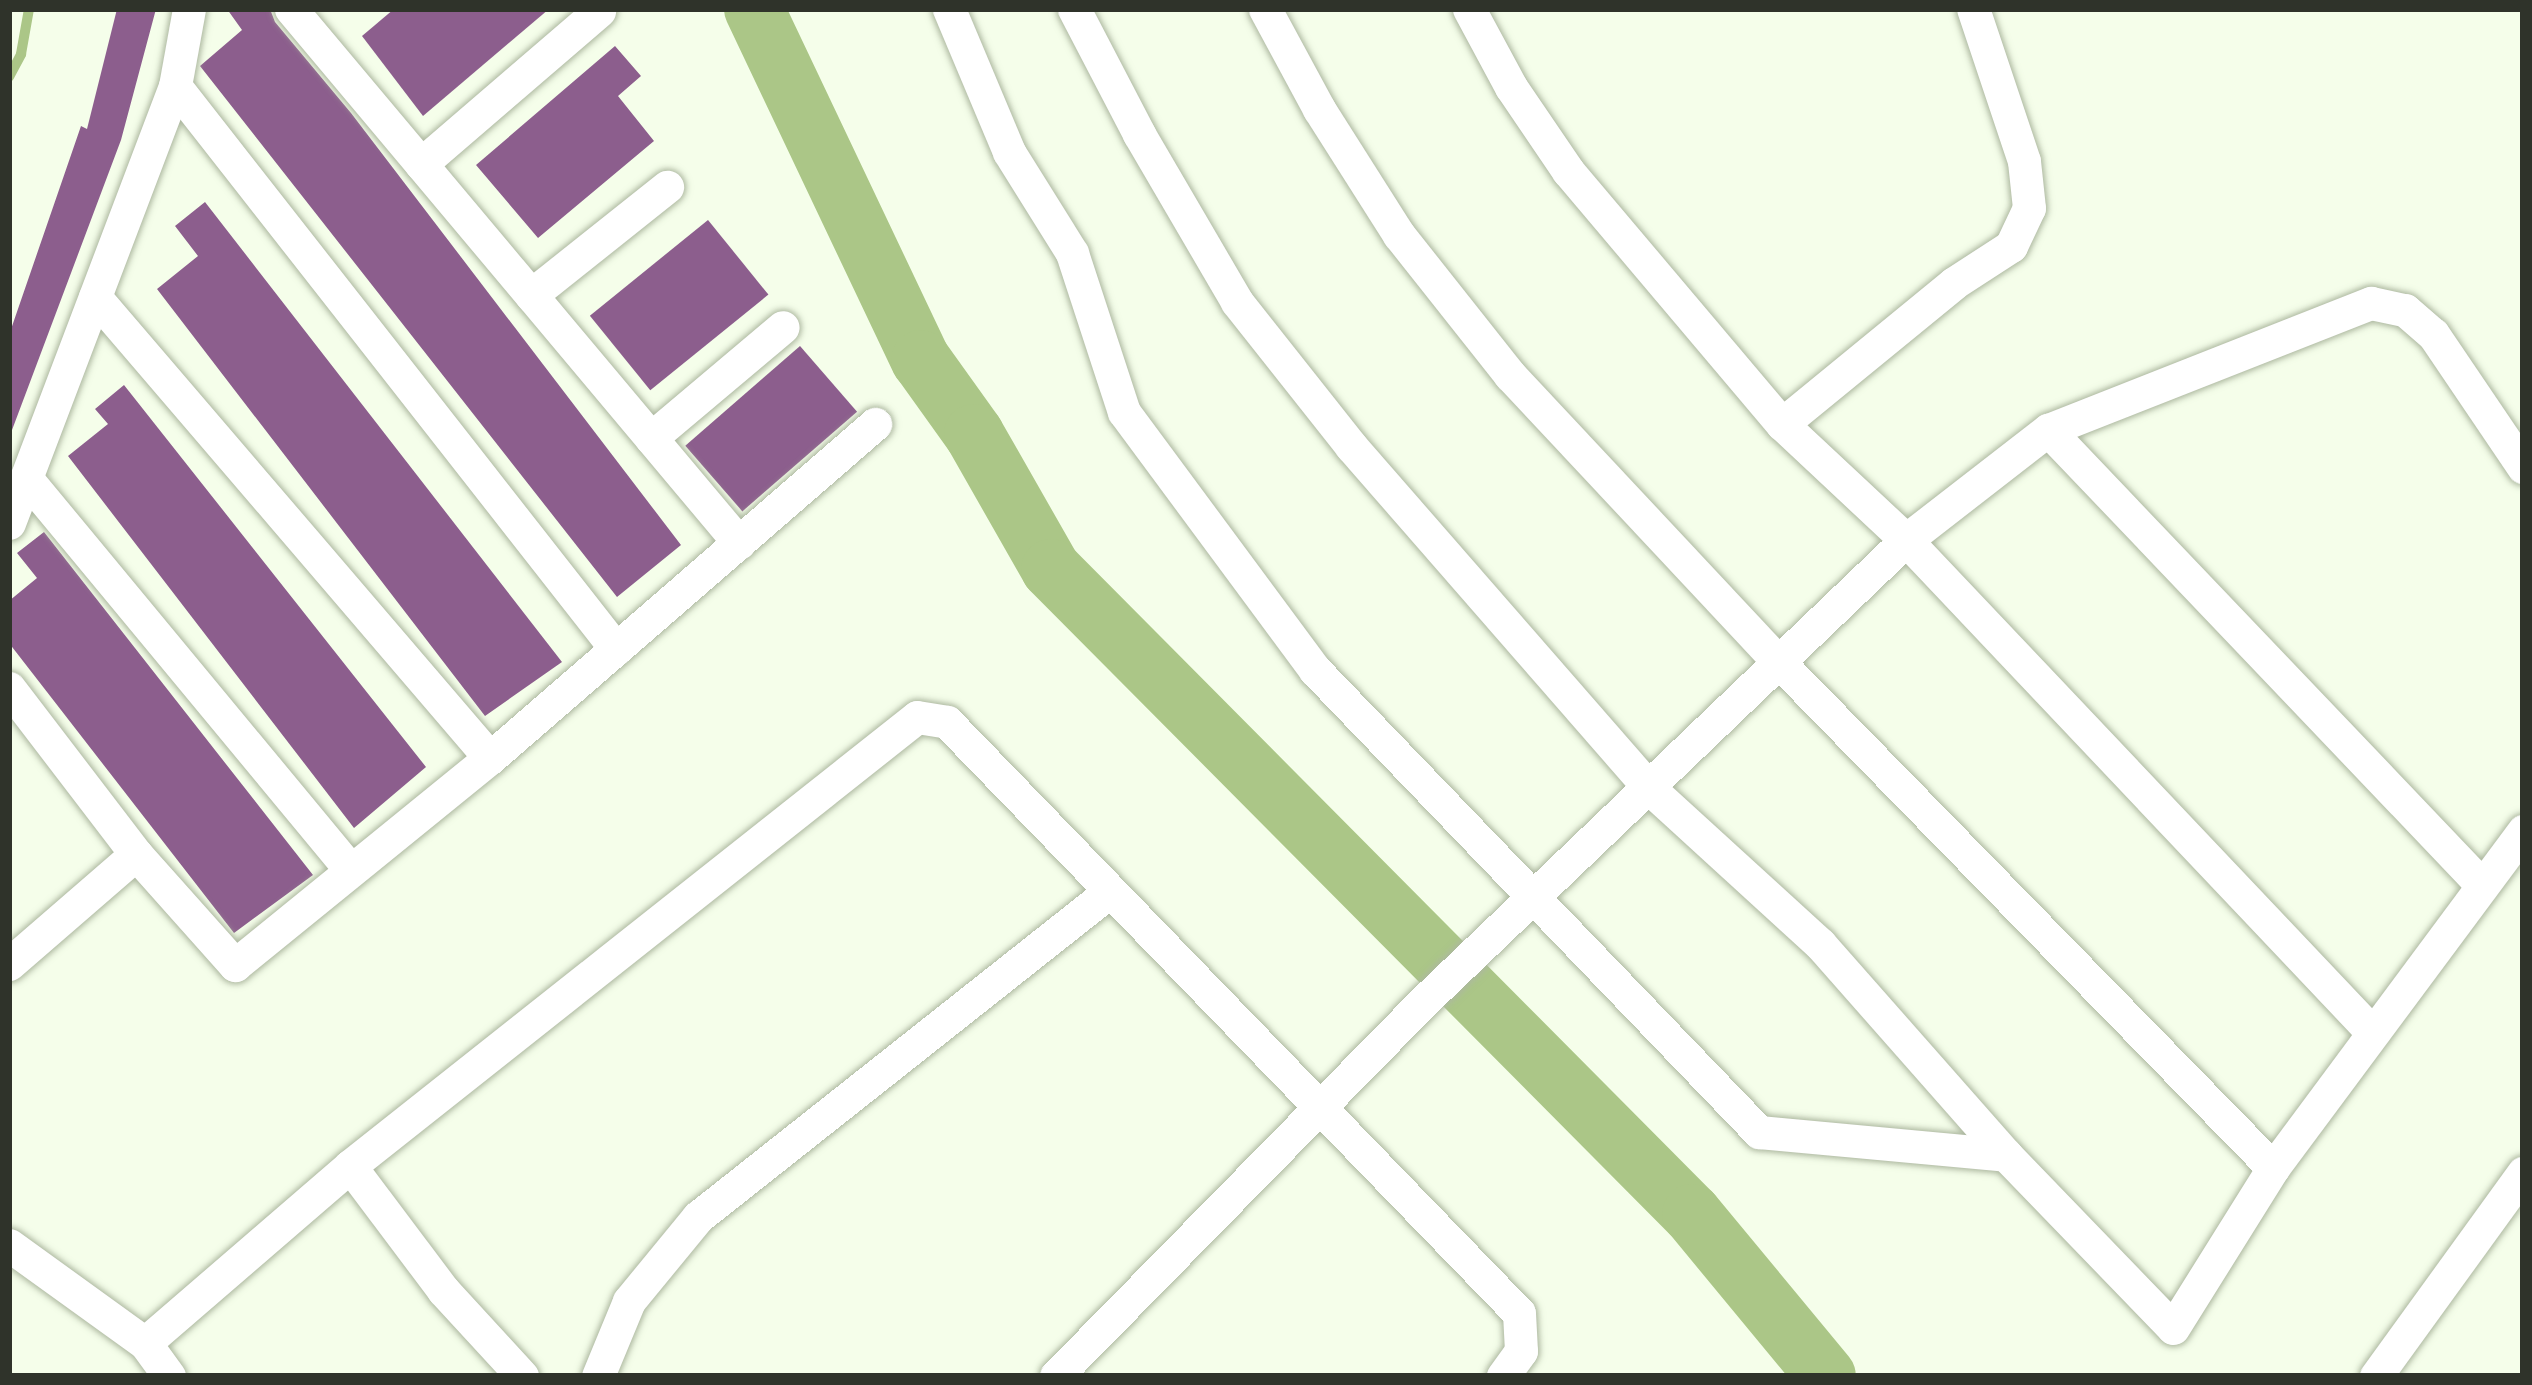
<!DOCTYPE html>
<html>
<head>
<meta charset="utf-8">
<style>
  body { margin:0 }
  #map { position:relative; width:2532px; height:1385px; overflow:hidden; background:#f5feea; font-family:Figtree,sans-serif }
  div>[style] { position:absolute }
  .stream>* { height:10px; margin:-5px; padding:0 5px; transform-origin:5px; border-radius:5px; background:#abc687 }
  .river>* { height:60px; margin:-30px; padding:0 30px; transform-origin:30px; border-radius:30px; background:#abc687 }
  .building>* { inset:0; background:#8c5e8d; transform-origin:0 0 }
  .roads { filter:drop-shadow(0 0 3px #adb8a0) drop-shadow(0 0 3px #adb8a0) }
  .minor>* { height:33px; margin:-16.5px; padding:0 16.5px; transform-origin:16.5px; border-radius:16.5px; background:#fff }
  span { translate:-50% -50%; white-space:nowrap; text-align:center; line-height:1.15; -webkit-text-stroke:12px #f5feea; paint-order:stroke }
  .frame { position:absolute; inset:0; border:12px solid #2f332a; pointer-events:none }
</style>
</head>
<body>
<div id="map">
  <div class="stream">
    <div style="left:9px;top:77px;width:26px;rotate:-62deg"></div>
    <div style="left:21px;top:54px;width:46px;rotate:-79.9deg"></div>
  </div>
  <div class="river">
    <div style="left:754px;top:9px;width:389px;rotate:64.6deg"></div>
    <div style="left:921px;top:360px;width:91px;rotate:54.4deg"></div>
    <div style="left:974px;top:434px;width:155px;rotate:60.3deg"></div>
    <div style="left:1051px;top:569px;width:909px;rotate:45.18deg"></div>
    <div style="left:1692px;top:1214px;width:210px;rotate:50.4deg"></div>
  </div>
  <div class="building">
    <div style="clip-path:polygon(117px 9px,156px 9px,121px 140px,9px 438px,9px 335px,81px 126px,87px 129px)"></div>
    <div style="clip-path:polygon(227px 9px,270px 9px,275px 22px,351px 113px,681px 545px,617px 597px,200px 66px,242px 30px)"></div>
    <div style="clip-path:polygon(394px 9px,549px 9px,423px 116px,362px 36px)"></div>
    <div style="clip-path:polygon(615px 46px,641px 76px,618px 96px,654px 141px,538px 238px,476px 165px)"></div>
    <div style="clip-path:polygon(205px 202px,562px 662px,485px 716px,157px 289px,198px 256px,175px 226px)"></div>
    <div style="left:708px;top:220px;width:96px;height:152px;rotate:51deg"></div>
    <div style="left:800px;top:346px;width:87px;height:152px;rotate:49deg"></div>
    <div style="clip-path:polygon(124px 385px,426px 767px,354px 828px,68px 456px,108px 424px,95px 409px)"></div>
    <div style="clip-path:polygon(44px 532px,313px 875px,234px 933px,9px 643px,9px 601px,37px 578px,17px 553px)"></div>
  </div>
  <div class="roads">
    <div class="minor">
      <div style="left:291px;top:9px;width:697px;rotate:50deg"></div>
      <div style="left:949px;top:9px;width:155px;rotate:67.2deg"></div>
      <div style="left:1009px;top:152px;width:119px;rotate:58deg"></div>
      <div style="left:1072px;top:253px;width:167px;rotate:71.9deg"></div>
      <div style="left:1124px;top:412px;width:321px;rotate:53.5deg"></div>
      <div style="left:1315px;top:670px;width:641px;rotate:46.14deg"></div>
      <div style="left:1759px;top:1132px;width:248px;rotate:5.3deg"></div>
      <div style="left:1074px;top:9px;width:141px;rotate:62.5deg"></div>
      <div style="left:1139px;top:134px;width:194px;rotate:59.7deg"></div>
      <div style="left:1237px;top:302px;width:184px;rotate:51.6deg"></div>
      <div style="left:1351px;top:446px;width:452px;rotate:48.9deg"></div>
      <div style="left:1648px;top:787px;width:233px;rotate:42.4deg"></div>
      <div style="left:1820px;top:944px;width:281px;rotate:48.6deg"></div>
      <div style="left:2006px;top:1155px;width:240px;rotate:46deg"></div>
      <div style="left:2173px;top:1328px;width:189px;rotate:-58deg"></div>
      <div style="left:2273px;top:1168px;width:420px;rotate:-53.4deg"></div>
      <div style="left:1265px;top:9px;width:114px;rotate:61.6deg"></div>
      <div style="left:1319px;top:109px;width:149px;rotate:57.6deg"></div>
      <div style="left:1399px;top:235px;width:179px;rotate:51.6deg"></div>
      <div style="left:1510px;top:375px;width:393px;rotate:46.9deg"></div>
      <div style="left:1779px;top:662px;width:707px;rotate:45.69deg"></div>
      <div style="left:1469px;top:9px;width:89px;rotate:61.7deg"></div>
      <div style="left:1511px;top:87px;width:102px;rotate:55.8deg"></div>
      <div style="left:1568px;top:171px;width:331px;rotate:49.8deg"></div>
      <div style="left:1782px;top:424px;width:170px;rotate:43.1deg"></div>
      <div style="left:1906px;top:540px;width:676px;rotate:46.56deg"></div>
      <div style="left:175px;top:86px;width:78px;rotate:-79.7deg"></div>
      <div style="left:421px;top:164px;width:235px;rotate:-40.7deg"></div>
      <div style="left:531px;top:295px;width:174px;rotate:-38.5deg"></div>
      <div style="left:95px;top:297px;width:607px;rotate:49.41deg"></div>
      <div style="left:1782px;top:424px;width:222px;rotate:-39.3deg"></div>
      <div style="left:1954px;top:283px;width:68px;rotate:-33deg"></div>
      <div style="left:2011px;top:246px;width:42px;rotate:-64.7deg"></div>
      <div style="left:2029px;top:208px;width:47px;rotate:-96.1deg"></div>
      <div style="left:2024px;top:161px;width:160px;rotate:-108.5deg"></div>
      <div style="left:2048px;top:430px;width:626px;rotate:46.36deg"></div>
      <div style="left:651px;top:438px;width:172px;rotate:-40.1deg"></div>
      <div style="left:26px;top:478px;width:506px;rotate:50.37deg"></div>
      <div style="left:9px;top:523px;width:467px;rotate:-69.2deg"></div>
      <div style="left:175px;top:86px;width:715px;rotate:51.93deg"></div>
      <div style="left:9px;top:688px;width:209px;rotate:52.6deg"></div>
      <div style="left:136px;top:854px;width:149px;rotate:48.3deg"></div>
      <div style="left:235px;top:965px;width:328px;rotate:-39.1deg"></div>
      <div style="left:490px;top:758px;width:510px;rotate:-40.94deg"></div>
      <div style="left:9px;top:964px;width:168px;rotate:-40.9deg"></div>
      <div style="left:350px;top:1166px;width:155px;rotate:53.1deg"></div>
      <div style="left:443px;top:1290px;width:117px;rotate:47.4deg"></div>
      <div style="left:9px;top:1245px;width:168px;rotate:35.8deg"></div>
      <div style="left:145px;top:1343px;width:41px;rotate:54deg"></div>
      <div style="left:145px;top:1343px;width:271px;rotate:-40.8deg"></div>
      <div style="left:350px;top:1166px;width:723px;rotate:-38.38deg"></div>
      <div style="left:917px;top:717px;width:30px;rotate:9deg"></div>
      <div style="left:947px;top:722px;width:822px;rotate:45.94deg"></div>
      <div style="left:1519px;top:1313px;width:38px;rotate:87deg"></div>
      <div style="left:1521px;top:1351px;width:31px;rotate:126deg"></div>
      <div style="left:598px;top:1376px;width:81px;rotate:-67.5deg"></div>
      <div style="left:629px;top:1301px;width:109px;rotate:-50.6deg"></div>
      <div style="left:698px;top:1217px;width:524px;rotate:-38.34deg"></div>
      <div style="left:1056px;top:1376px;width:524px;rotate:-45.54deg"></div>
      <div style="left:1423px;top:1002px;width:668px;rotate:-43.73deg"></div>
      <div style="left:1906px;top:540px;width:180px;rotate:-37.8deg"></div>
      <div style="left:2048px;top:430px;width:347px;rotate:-21.5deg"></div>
      <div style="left:2371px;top:303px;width:35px;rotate:12deg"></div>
      <div style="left:2405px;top:310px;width:37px;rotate:41deg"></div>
      <div style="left:2433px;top:334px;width:161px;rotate:55.9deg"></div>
      <div style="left:2376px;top:1376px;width:251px;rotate:-54.1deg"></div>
    </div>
  </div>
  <div class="frame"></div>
</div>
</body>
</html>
